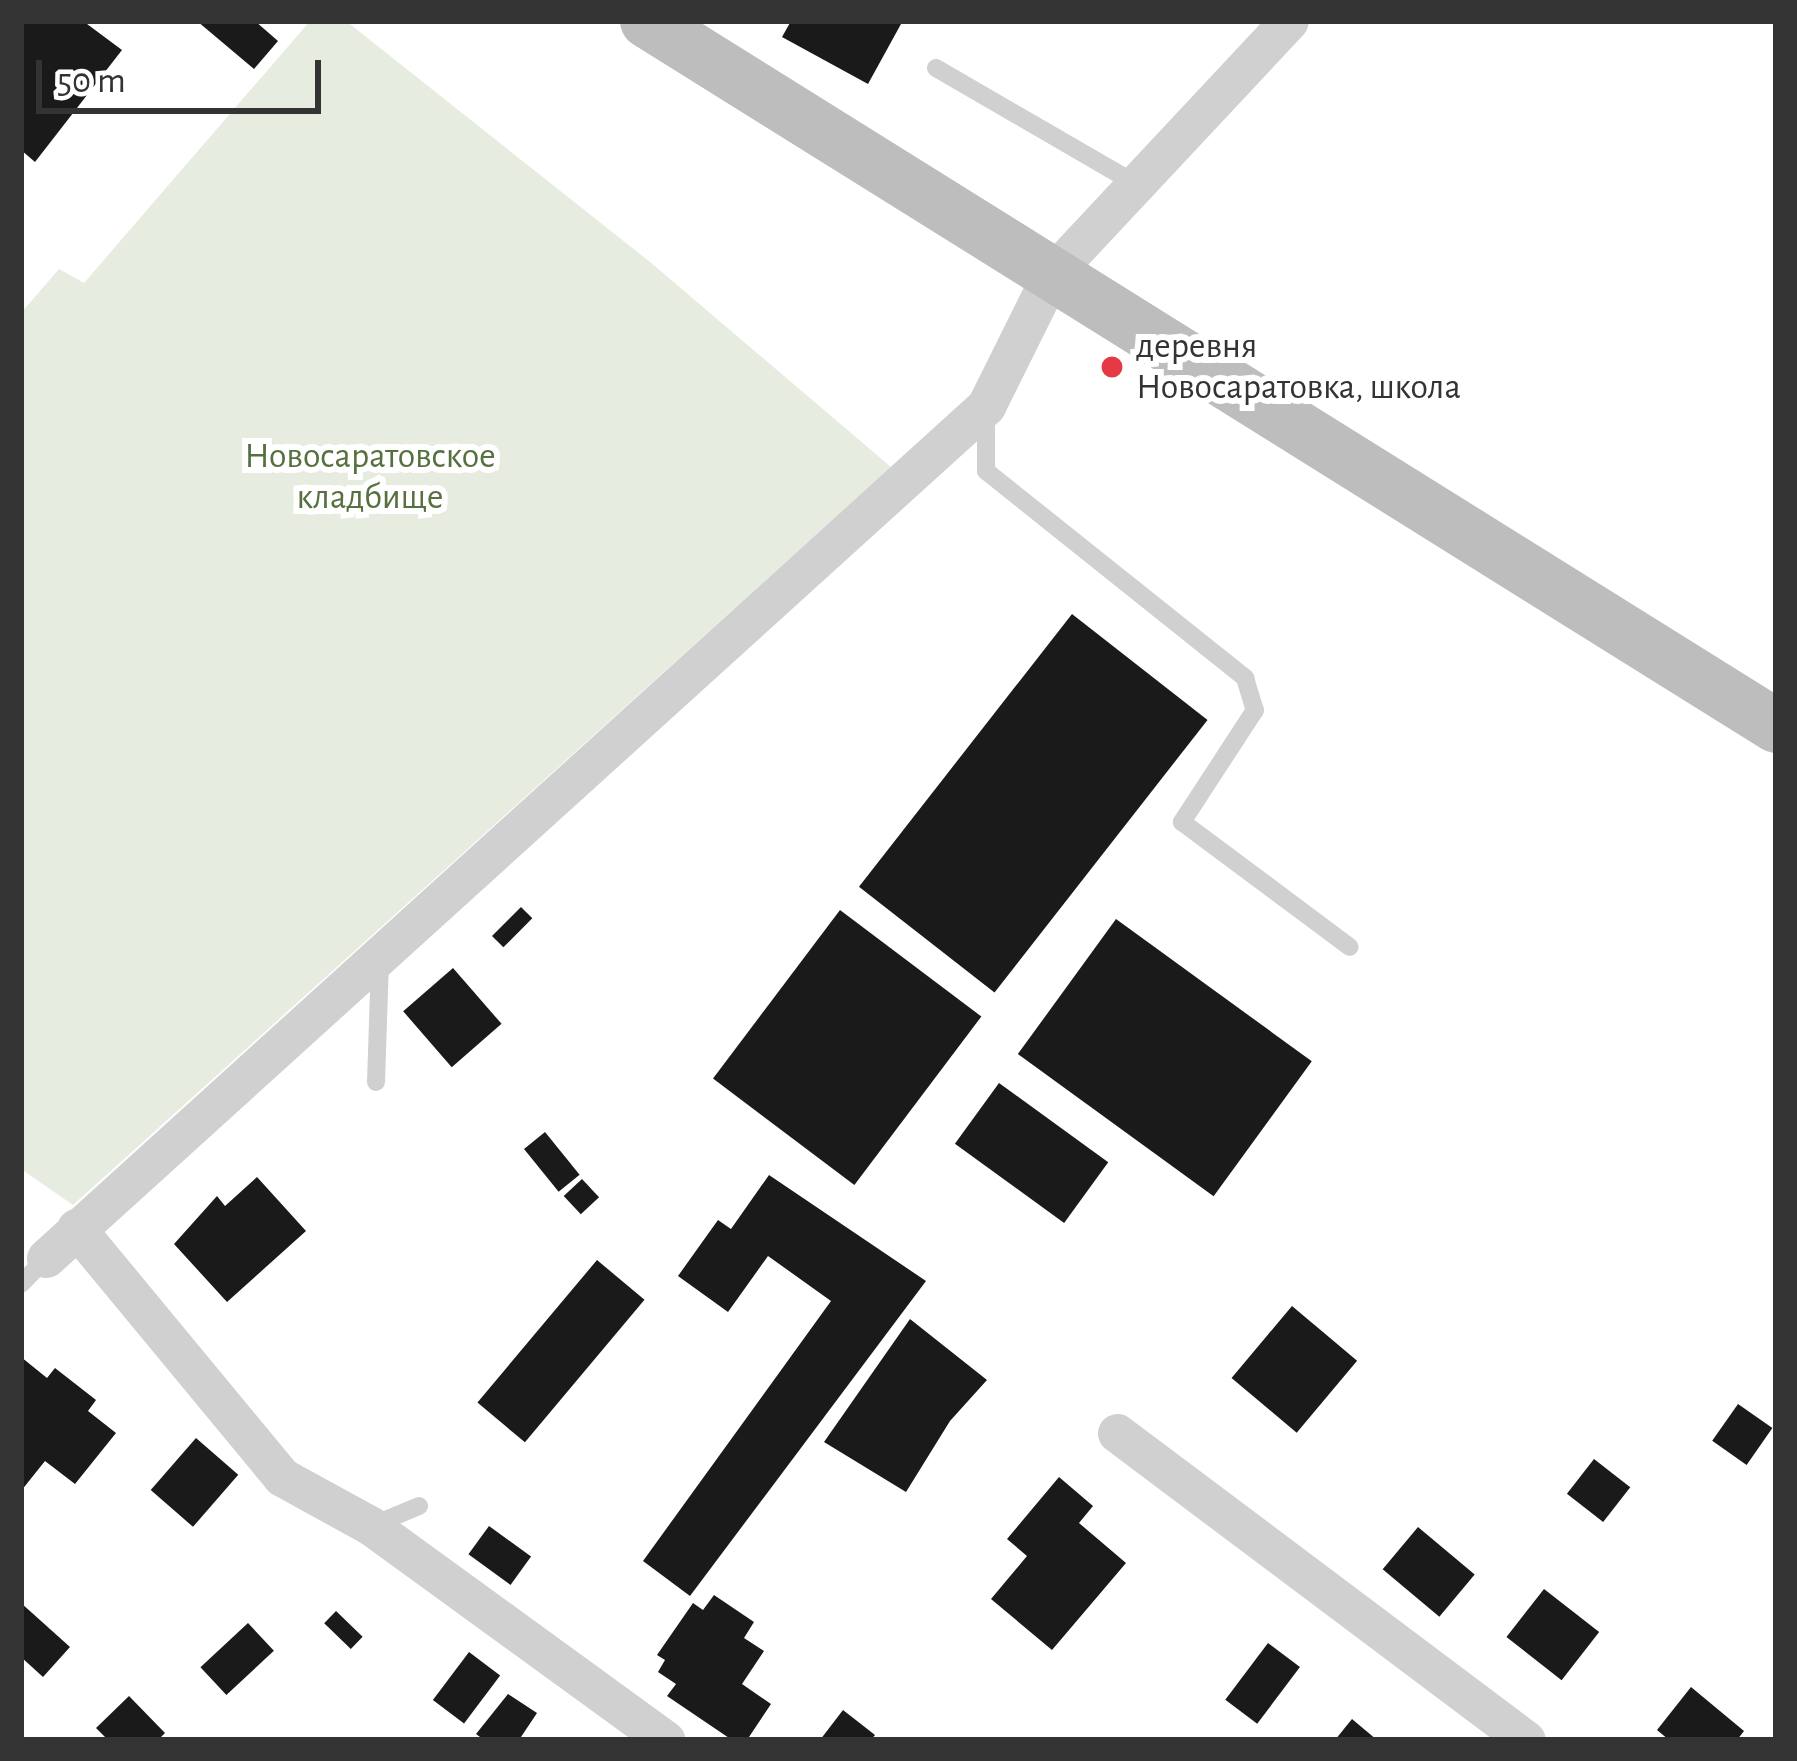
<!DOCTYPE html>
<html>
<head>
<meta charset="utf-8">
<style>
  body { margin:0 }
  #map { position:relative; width:1797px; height:1761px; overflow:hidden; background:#fff; font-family:"Alegreya Sans",sans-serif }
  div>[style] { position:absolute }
  .green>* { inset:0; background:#e6ecdf }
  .building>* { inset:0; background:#1a1a1a; transform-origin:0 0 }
  .service>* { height:18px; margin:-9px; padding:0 9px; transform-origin:9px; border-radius:9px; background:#d0d0d0 }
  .minor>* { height:39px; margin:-19.5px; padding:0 19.5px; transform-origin:19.5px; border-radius:19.5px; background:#d0d0d0 }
  .secondary>* { height:54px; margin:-27px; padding:0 27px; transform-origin:27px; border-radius:27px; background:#bdbdbd }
  .dots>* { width:33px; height:33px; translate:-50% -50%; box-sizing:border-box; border:6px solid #fff; border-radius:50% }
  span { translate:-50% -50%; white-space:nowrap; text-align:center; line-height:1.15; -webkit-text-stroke:12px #fff; paint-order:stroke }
  .poi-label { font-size:36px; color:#333 }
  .left { translate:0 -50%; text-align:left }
  .park-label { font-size:36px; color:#56703f }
  .frame { position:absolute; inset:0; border:24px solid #333; pointer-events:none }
  .scale { position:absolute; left:36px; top:60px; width:285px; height:54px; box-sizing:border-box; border:6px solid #333; border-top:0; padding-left:15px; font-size:36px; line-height:42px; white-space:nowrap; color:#333; -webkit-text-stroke:9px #fff; paint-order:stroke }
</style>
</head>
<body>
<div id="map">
  <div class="green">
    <div style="clip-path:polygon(310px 21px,346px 21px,650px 262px,891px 467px,73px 1205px,21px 1169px,21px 313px,59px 269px,84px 283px)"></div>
  </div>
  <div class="building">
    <div style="clip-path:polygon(21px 21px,83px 21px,122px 50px,35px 162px,21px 150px)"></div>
    <div style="clip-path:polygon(197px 21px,255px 21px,278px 41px,254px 69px)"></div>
    <div style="clip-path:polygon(791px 21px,895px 21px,901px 24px,868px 84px,782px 37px)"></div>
    <div style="left:1072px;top:614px;width:172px;height:346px;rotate:38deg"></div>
    <div style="left:521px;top:907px;width:16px;height:41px;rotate:45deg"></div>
    <div style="left:840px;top:910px;width:177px;height:211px;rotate:37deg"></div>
    <div style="left:1116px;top:919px;width:242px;height:167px;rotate:36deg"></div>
    <div style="left:453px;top:968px;width:74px;height:66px;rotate:49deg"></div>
    <div style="left:999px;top:1083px;width:135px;height:75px;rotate:36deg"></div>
    <div style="left:545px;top:1132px;width:55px;height:27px;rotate:51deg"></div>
    <div style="clip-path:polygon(769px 1175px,926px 1281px,690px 1596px,643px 1561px,831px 1301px,768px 1256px,728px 1312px,678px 1276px,718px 1220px,731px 1229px)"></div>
    <div style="clip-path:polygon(257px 1177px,306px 1231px,227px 1302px,174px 1244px,217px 1196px,225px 1206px)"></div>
    <div style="left:582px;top:1179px;width:25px;height:25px;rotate:47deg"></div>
    <div style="left:597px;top:1260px;width:62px;height:186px;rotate:40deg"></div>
    <div style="left:1292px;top:1306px;width:85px;height:94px;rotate:40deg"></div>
    <div style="clip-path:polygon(910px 1319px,987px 1380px,950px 1421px,906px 1492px,824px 1442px)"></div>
    <div style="clip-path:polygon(21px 1357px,47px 1378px,55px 1368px,96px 1400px,88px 1411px,116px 1433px,75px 1484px,45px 1461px,21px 1491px)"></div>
    <div style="left:1738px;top:1404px;width:42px;height:45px;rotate:35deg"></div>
    <div style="left:196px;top:1438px;width:56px;height:69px;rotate:41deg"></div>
    <div style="left:1594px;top:1459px;width:46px;height:44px;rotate:38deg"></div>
    <div style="clip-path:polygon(1059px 1477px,1093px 1506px,1079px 1523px,1126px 1563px,1052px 1650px,991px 1599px,1027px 1556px,1007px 1539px)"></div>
    <div style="left:489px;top:1526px;width:52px;height:35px;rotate:36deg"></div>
    <div style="left:1418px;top:1527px;width:74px;height:55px;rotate:40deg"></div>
    <div style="left:1544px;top:1589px;width:70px;height:61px;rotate:38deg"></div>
    <div style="clip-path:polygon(714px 1595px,754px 1622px,744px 1638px,764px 1651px,742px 1684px,771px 1704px,747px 1740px,732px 1740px,667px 1696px,676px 1684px,658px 1672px,665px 1660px,657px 1655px,693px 1603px,703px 1610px)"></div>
    <div style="clip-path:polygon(21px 1603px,70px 1647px,43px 1677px,21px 1657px)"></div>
    <div style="left:336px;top:1611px;width:37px;height:17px;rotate:44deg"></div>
    <div style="left:248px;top:1623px;width:38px;height:65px;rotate:47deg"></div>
    <div style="left:1268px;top:1643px;width:40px;height:71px;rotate:37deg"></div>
    <div style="left:469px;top:1652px;width:39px;height:60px;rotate:37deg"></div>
    <div style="clip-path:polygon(1691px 1687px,1744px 1731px,1737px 1740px,1669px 1740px,1657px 1730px)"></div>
    <div style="clip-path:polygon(508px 1694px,537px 1713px,519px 1740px,484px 1740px,476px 1734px)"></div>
    <div style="clip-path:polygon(129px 1696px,165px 1733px,158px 1740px,108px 1740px,96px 1728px)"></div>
    <div style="clip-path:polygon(843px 1710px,875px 1735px,871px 1740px,820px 1740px)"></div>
    <div style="clip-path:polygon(1352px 1719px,1377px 1740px,1335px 1740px)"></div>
  </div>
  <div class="service">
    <div style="left:936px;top:68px;width:231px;rotate:30.1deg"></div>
    <div style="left:986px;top:411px;width:60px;rotate:90deg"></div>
    <div style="left:986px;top:471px;width:332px;rotate:38.6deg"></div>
    <div style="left:1245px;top:678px;width:34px;rotate:73deg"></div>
    <div style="left:1255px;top:710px;width:134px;rotate:123.1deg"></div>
    <div style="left:1182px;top:822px;width:209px;rotate:36.7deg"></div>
    <div style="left:376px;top:1082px;width:121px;rotate:-88.1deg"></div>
    <div style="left:21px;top:1284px;width:36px;rotate:-46deg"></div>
    <div style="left:371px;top:1526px;width:52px;rotate:-22.6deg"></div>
  </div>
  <div class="minor">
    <div style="left:76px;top:1228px;width:323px;rotate:50.4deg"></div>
    <div style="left:282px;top:1477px;width:102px;rotate:28.8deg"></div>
    <div style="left:371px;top:1526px;width:364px;rotate:36deg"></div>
    <div style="left:46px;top:1258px;width:1269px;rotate:-42.19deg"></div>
    <div style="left:986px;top:406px;width:146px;rotate:-63.6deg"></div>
    <div style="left:1051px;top:275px;width:348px;rotate:-46.9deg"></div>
    <div style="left:1117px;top:1433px;width:511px;rotate:36.89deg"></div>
  </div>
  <div class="secondary">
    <div style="left:647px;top:21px;width:1331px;rotate:31.98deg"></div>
  </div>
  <div class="dots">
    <div style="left:1112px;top:367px;background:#e63946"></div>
  </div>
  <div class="poi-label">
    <span class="left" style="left:1136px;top:367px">деревня<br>Новосаратовка, школа</span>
  </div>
  <div class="park-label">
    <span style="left:370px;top:477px">Новосаратовское<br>кладбище</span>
  </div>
  <div class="frame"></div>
  <div class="scale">50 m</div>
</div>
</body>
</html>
